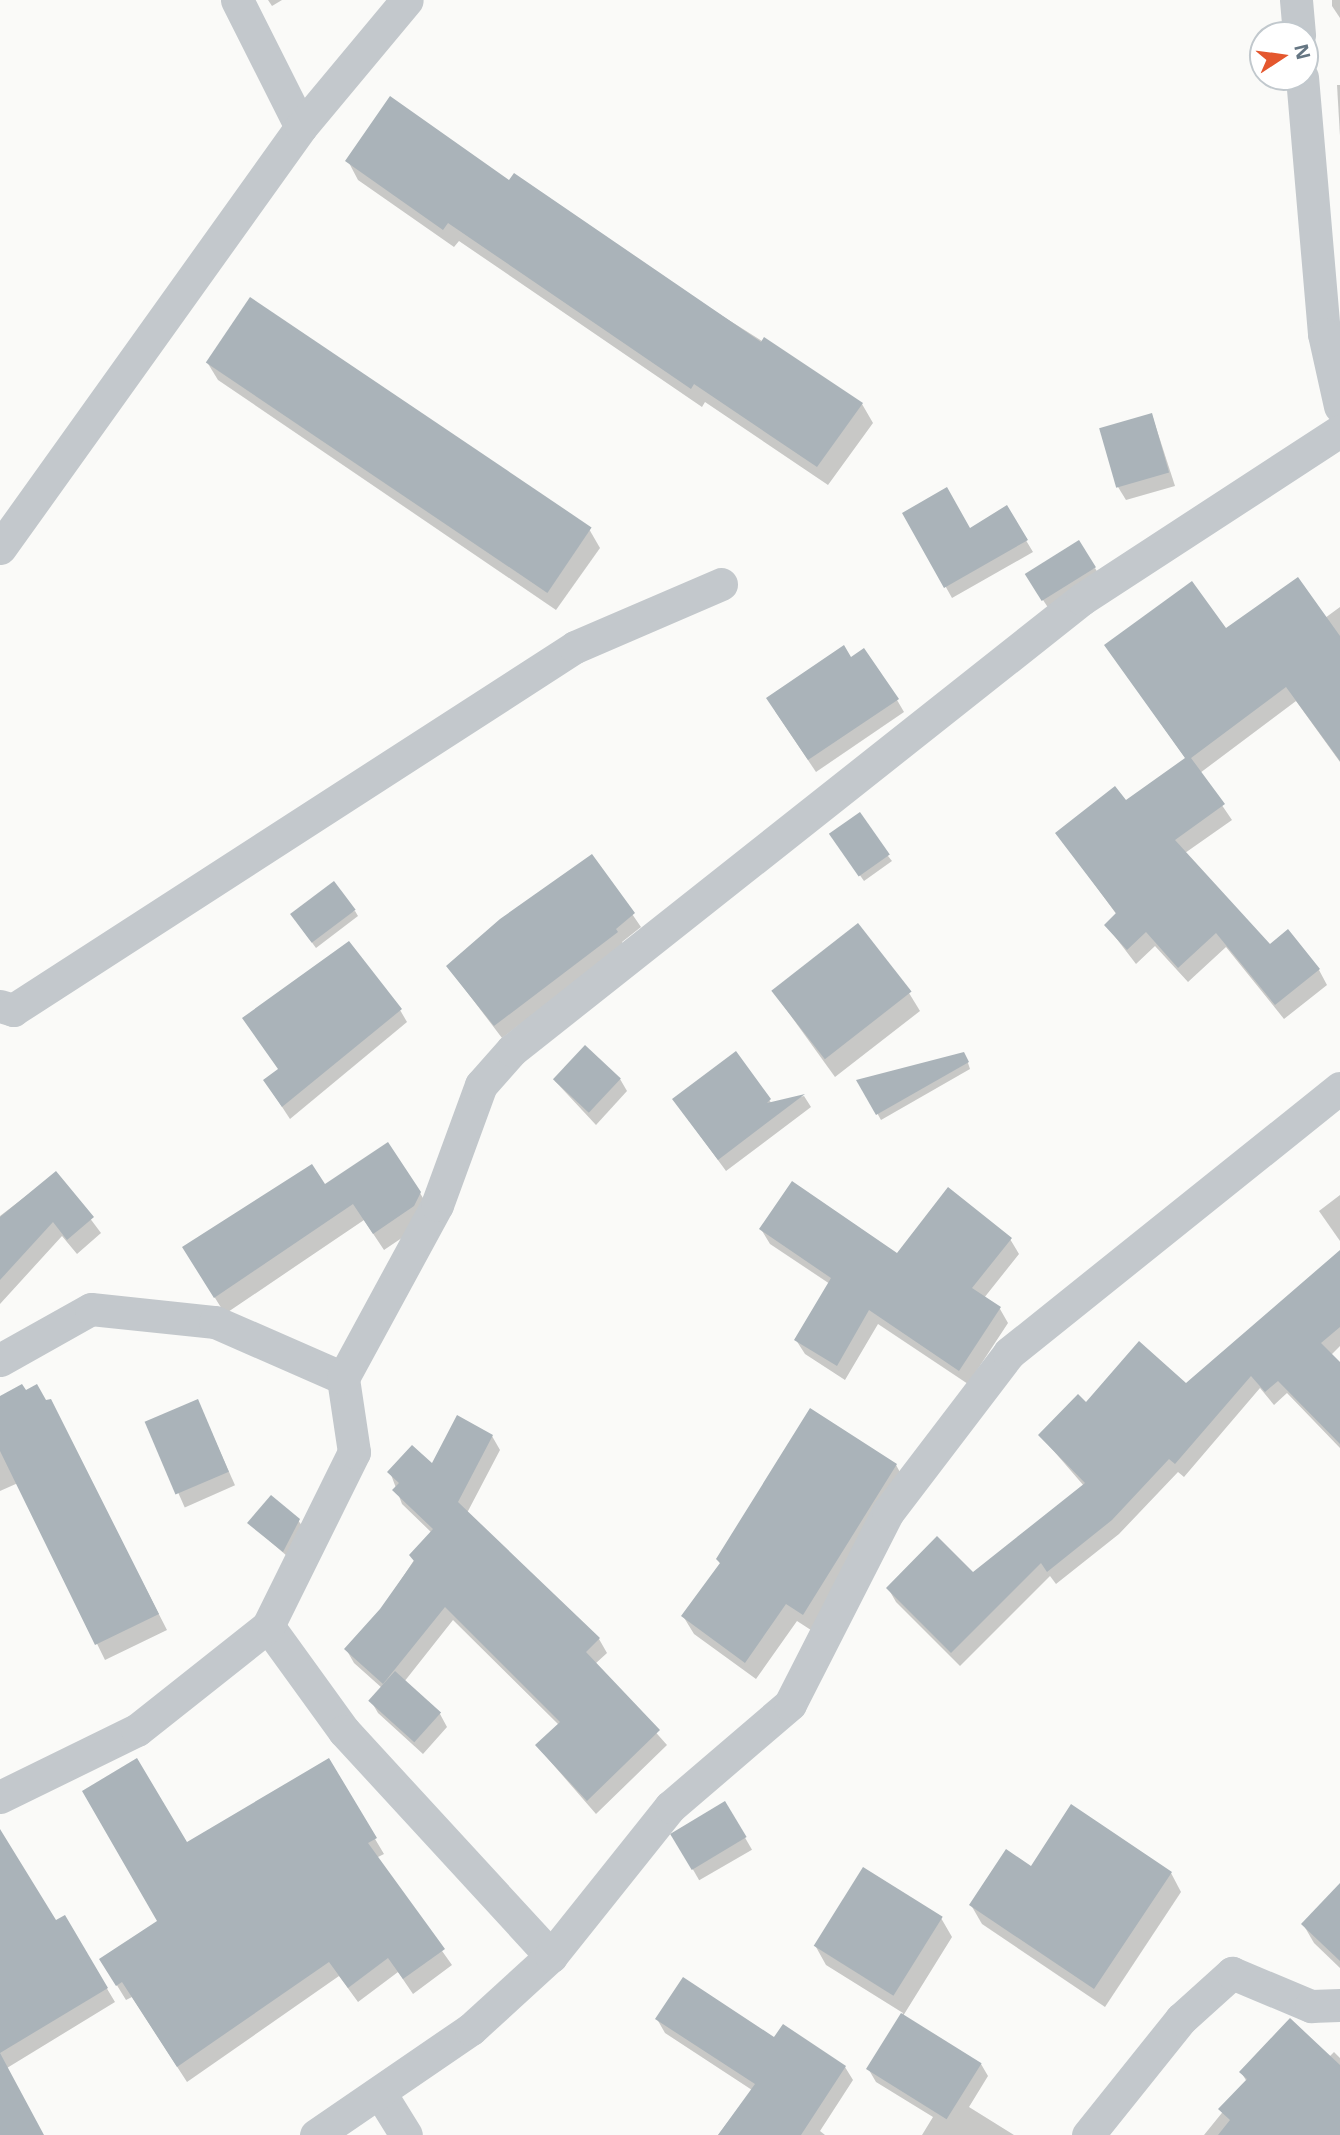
<!DOCTYPE html>
<html>
<head>
<meta charset="utf-8">
<style>
  body { margin:0 }
  #map { position:relative; width:1340px; height:2135px; overflow:hidden; background:#fafaf8; font-family:"Open Sans",sans-serif }
  div>[style] { position:absolute }
  .shadow>* { inset:0; background:#0003; transform-origin:0 0 }
  .building>* { inset:0; background:#aab3b9; transform-origin:0 0 }
  .street>* { height:33px; margin:-16.5px; padding:0 16.5px; transform-origin:16.5px; border-radius:16.5px; background:#c3c8cc }
  span { translate:-50% -50%; white-space:nowrap; text-align:center; line-height:1.15; -webkit-text-stroke:7px #fff; paint-order:stroke }
  .north { position:absolute; left:1249px; top:21px; width:70px; height:70px; box-sizing:border-box; background:#fff; border:2px solid #c1c8cd; border-radius:50%; rotate:77deg; font-size:19px; font-weight:700; line-height:28px; text-align:center; color:#657683 }
  .north::after { content:''; display:block; margin:auto; width:24px; height:32px; background:#e4572e; clip-path:polygon(50% 0,100% 100%,50% 72%,0 100%) }
</style>
</head>
<body>
<div id="map">
  <div class="shadow">
    <div style="clip-path:polygon(268px 0,282px 0,272px 6px)"></div>
    <div style="clip-path:polygon(1332px 0,1340px 0,1340px 18px,1332px 6px)"></div>
    <div style="clip-path:polygon(1337px 85px,1340px 85px,1340px 136px)"></div>
    <div style="clip-path:polygon(348px 161px,510px 182px,862px 404px,873px 423px,828px 485px,705px 402px,702px 407px,459px 241px,454px 247px,358px 180px)"></div>
    <div style="clip-path:polygon(207px 362px,589px 529px,600px 548px,556px 610px,218px 380px)"></div>
    <div style="clip-path:polygon(1152px 415px,1175px 486px,1126px 500px,1118px 487px)"></div>
    <div style="clip-path:polygon(1006px 507px,1033px 552px,952px 598px,905px 514px,970px 530px)"></div>
    <div style="clip-path:polygon(1095px 568px,1102px 580px,1053px 615px,1035px 588px)"></div>
    <div style="clip-path:polygon(1340px 607px,1340px 762px,1296px 701px,1200px 773px,1232px 820px,1185px 853px,1270px 947px,1319px 970px,1327px 985px,1284px 1019px,1226px 947px,1188px 982px,1155px 946px,1136px 964px,1106px 925px,1117px 915px,1057px 833px,1125px 803px,1186px 759px,1106px 646px,1325px 618px)"></div>
    <div style="clip-path:polygon(851px 660px,897px 700px,904px 712px,816px 772px,775px 711px)"></div>
    <div style="clip-path:polygon(835px 840px,888px 856px,892px 861px,864px 881px)"></div>
    <div style="clip-path:polygon(592px 856px,641px 927px,622px 942px,624px 946px,502px 1038px,448px 967px)"></div>
    <div style="clip-path:polygon(355px 911px,358px 916px,316px 948px,296px 921px)"></div>
    <div style="clip-path:polygon(773px 991px,909px 993px,920px 1011px,835px 1077px)"></div>
    <div style="clip-path:polygon(400px 1010px,407px 1022px,290px 1119px,265px 1081px)"></div>
    <div style="clip-path:polygon(736px 1054px,772px 1104px,804px 1096px,811px 1107px,726px 1171px,682px 1111px)"></div>
    <div style="clip-path:polygon(967px 1060px,970px 1069px,881px 1120px,859px 1081px)"></div>
    <div style="clip-path:polygon(620px 1079px,627px 1091px,596px 1125px,555px 1081px)"></div>
    <div style="clip-path:polygon(56px 1173px,101px 1233px,77px 1254px,62px 1236px,0 1304px,0 1216px)"></div>
    <div style="clip-path:polygon(324px 1187px,420px 1193px,430px 1210px,424px 1223px,384px 1250px,364px 1220px,225px 1314px,194px 1264px)"></div>
    <div style="clip-path:polygon(1340px 1195px,1340px 1241px,1319px 1211px)"></div>
    <div style="clip-path:polygon(761px 1229px,897px 1255px,1010px 1239px,1019px 1254px,984px 1298px,1000px 1309px,1008px 1323px,968px 1384px,878px 1324px,845px 1380px,805px 1354px,796px 1340px,830px 1284px,770px 1244px)"></div>
    <div style="clip-path:polygon(1340px 1253px,1340px 1346px,1331px 1355px,1340px 1365px,1340px 1448px,1287px 1393px,1274px 1405px,1260px 1388px,1184px 1477px,1178px 1472px,1119px 1534px,1056px 1584px,1050px 1576px,960px 1666px,896px 1602px,888px 1588px,973px 1574px,1084px 1486px,1040px 1435px,1086px 1404px,1186px 1385px)"></div>
    <div style="clip-path:polygon(50px 1401px,167px 1630px,105px 1660px,18px 1483px,0 1491px,0 1404px)"></div>
    <div style="left:198px;top:1402px;width:91px;height:55px;rotate:66deg"></div>
    <div style="clip-path:polygon(492px 1436px,500px 1450px,467px 1513px,599px 1639px,607px 1653px,595px 1664px,667px 1745px,596px 1814px,537px 1746px,559px 1725px,453px 1620px,404px 1682px,440px 1714px,447px 1727px,423px 1754px,378px 1713px,371px 1701px,382px 1688px,354px 1663px,346px 1649px,381px 1610px,432px 1533px,402px 1504px,390px 1472px,432px 1466px)"></div>
    <div style="clip-path:polygon(896px 1465px,906px 1483px,814px 1632px,797px 1621px,756px 1679px,694px 1634px,683px 1616px,721px 1565px,718px 1560px)"></div>
    <div style="clip-path:polygon(298px 1520px,302px 1526px,287px 1556px,250px 1524px)"></div>
    <div style="clip-path:polygon(328px 1760px,384px 1854px,376px 1858px,452px 1965px,413px 1994px,398px 1972px,358px 2002px,339px 1976px,187px 2082px,132px 1997px,126px 2000px,110px 1974px,160px 1921px,186px 1845px)"></div>
    <div style="left:725px;top:1803px;width:54px;height:61px;rotate:60deg"></div>
    <div style="clip-path:polygon(0 1864px,56px 1922px,64px 1917px,115px 2002px,7px 2068px,42px 2135px,0 2135px)"></div>
    <div style="clip-path:polygon(1171px 1873px,1181px 1892px,1105px 2007px,982px 1924px,971px 1905px)"></div>
    <div style="clip-path:polygon(1340px 1885px,1340px 1968px,1314px 1943px,1303px 1924px)"></div>
    <div style="clip-path:polygon(941px 1918px,952px 1937px,903px 2016px,981px 2064px,988px 2076px,969px 2107px,1014px 2135px,922px 2135px,933px 2117px,876px 2082px,869px 2070px,903px 2013px,826px 1965px,816px 1947px)"></div>
    <div style="clip-path:polygon(657px 2019px,775px 2040px,845px 2067px,853px 2080px,820px 2131px,825px 2135px,718px 2135px,752px 2090px,665px 2033px)"></div>
    <div style="clip-path:polygon(1334px 2052px,1340px 2058px,1340px 2135px,1204px 2135px,1247px 2082px,1241px 2072px,1329px 2057px)"></div>
  </div>
  <div class="building">
    <div style="clip-path:polygon(390px 96px,509px 180px,514px 173px,761px 342px,764px 337px,863px 403px,817px 467px,694px 384px,691px 389px,448px 223px,443px 230px,345px 161px)"></div>
    <div style="left:250px;top:297px;width:412px;height:79px;rotate:34deg"></div>
    <div style="left:1152px;top:413px;width:62px;height:55px;rotate:74deg"></div>
    <div style="clip-path:polygon(947px 487px,970px 528px,1007px 505px,1028px 540px,944px 588px,902px 513px)"></div>
    <div style="left:1079px;top:540px;width:32px;height:64px;rotate:58deg"></div>
    <div style="clip-path:polygon(1298px 577px,1340px 636px,1340px 761px,1286px 687px,1191px 758px,1225px 804px,1175px 840px,1270px 944px,1288px 929px,1320px 969px,1275px 1005px,1216px 933px,1178px 968px,1146px 932px,1127px 950px,1104px 925px,1116px 913px,1055px 833px,1115px 786px,1126px 800px,1185px 758px,1104px 645px,1192px 581px,1226px 628px)"></div>
    <div style="clip-path:polygon(844px 645px,851px 657px,864px 648px,899px 699px,808px 760px,766px 698px)"></div>
    <div style="left:860px;top:812px;width:52px;height:38px;rotate:55deg"></div>
    <div style="clip-path:polygon(592px 854px,635px 913px,616px 929px,618px 932px,494px 1026px,446px 966px,500px 919px)"></div>
    <div style="left:334px;top:881px;width:36px;height:55px;rotate:53deg"></div>
    <div style="left:858px;top:923px;width:87px;height:110px;rotate:52deg"></div>
    <div style="clip-path:polygon(349px 941px,402px 1009px,282px 1107px,263px 1080px,278px 1069px,242px 1018px)"></div>
    <div style="left:585px;top:1045px;width:49px;height:47px;rotate:43deg"></div>
    <div style="clip-path:polygon(736px 1051px,771px 1099px,767px 1103px,805px 1094px,718px 1160px,672px 1099px)"></div>
    <div style="clip-path:polygon(964px 1052px,969px 1062px,876px 1115px,856px 1080px)"></div>
    <div style="clip-path:polygon(388px 1142px,421px 1192px,414px 1206px,373px 1234px,353px 1204px,214px 1298px,182px 1247px,312px 1164px,325px 1184px)"></div>
    <div style="clip-path:polygon(56px 1171px,94px 1217px,67px 1240px,53px 1222px,0 1280px,0 1217px)"></div>
    <div style="clip-path:polygon(792px 1181px,897px 1253px,948px 1187px,1012px 1238px,972px 1288px,1001px 1307px,959px 1371px,869px 1310px,837px 1366px,794px 1340px,831px 1278px,759px 1229px)"></div>
    <div style="clip-path:polygon(1340px 1250px,1340px 1327px,1321px 1343px,1340px 1362px,1340px 1444px,1278px 1381px,1265px 1392px,1251px 1376px,1175px 1464px,1169px 1459px,1112px 1520px,1047px 1572px,1041px 1563px,951px 1653px,886px 1588px,937px 1536px,973px 1572px,1085px 1483px,1038px 1435px,1078px 1394px,1086px 1402px,1139px 1341px,1186px 1383px)"></div>
    <div style="clip-path:polygon(22px 1384px,26px 1390px,37px 1384px,46px 1400px,51px 1399px,159px 1614px,95px 1645px,0 1451px,0 1396px)"></div>
    <div style="left:198px;top:1399px;width:79px;height:58px;rotate:67deg"></div>
    <div style="clip-path:polygon(810px 1408px,897px 1464px,803px 1615px,786px 1604px,745px 1663px,681px 1616px,720px 1563px,716px 1559px)"></div>
    <div style="clip-path:polygon(457px 1415px,493px 1435px,458px 1502px,600px 1638px,586px 1652px,660px 1730px,587px 1801px,535px 1745px,560px 1722px,445px 1607px,383px 1684px,344px 1649px,380px 1609px,414px 1561px,409px 1555px,433px 1529px,392px 1490px,399px 1483px,387px 1472px,412px 1445px,432px 1463px)"></div>
    <div style="clip-path:polygon(271px 1495px,300px 1519px,283px 1552px,247px 1523px)"></div>
    <div style="left:395px;top:1671px;width:62px;height:40px;rotate:42deg"></div>
    <div style="clip-path:polygon(137px 1758px,187px 1842px,329px 1758px,377px 1838px,368px 1843px,445px 1949px,403px 1979px,388px 1958px,348px 1988px,329px 1962px,177px 2067px,122px 1982px,116px 1986px,99px 1959px,157px 1921px,82px 1791px)"></div>
    <div style="left:725px;top:1801px;width:42px;height:64px;rotate:59deg"></div>
    <div style="clip-path:polygon(1071px 1804px,1172px 1872px,1094px 1989px,969px 1905px,1006px 1849px,1031px 1866px)"></div>
    <div style="clip-path:polygon(0 1829px,56px 1920px,65px 1915px,108px 1988px,0 2053px,44px 2135px,0 2135px)"></div>
    <div style="left:863px;top:1867px;width:94px;height:93px;rotate:32deg"></div>
    <div style="clip-path:polygon(1340px 1883px,1340px 1961px,1301px 1924px)"></div>
    <div style="clip-path:polygon(683px 1977px,774px 2037px,783px 2024px,846px 2066px,801px 2135px,718px 2135px,755px 2084px,655px 2019px)"></div>
    <div style="left:901px;top:2013px;width:95px;height:66px;rotate:32deg"></div>
    <div style="clip-path:polygon(1290px 2018px,1340px 2065px,1340px 2135px,1218px 2135px,1230px 2120px,1218px 2109px,1247px 2079px,1239px 2072px)"></div>
  </div>
  <div class="street">
    <div style="left:237px;top:0;width:142px;rotate:63.3deg"></div>
    <div style="left:1296px;top:0;width:35px;rotate:85deg"></div>
    <div style="left:1302px;top:77px;width:258px;rotate:85.1deg"></div>
    <div style="left:1324px;top:334px;width:74px;rotate:77.5deg"></div>
    <div style="left:0;top:548px;width:518px;rotate:-54.44deg"></div>
    <div style="left:301px;top:127px;width:165px;rotate:-50.2deg"></div>
    <div style="left:0;top:1006px;width:14px;rotate:17deg"></div>
    <div style="left:13px;top:1010px;width:669px;rotate:-32.86deg"></div>
    <div style="left:575px;top:647px;width:159px;rotate:-23.3deg"></div>
    <div style="left:0;top:1360px;width:104px;rotate:-29.3deg"></div>
    <div style="left:91px;top:1309px;width:125px;rotate:6deg"></div>
    <div style="left:215px;top:1322px;width:140px;rotate:23.6deg"></div>
    <div style="left:268px;top:1626px;width:130px;rotate:54.1deg"></div>
    <div style="left:344px;top:1731px;width:306px;rotate:47.4deg"></div>
    <div style="left:0;top:1797px;width:153px;rotate:-26.1deg"></div>
    <div style="left:137px;top:1730px;width:167px;rotate:-38.4deg"></div>
    <div style="left:268px;top:1626px;width:194px;rotate:-63.7deg"></div>
    <div style="left:354px;top:1452px;width:75px;rotate:-98.5deg"></div>
    <div style="left:343px;top:1378px;width:197px;rotate:-61.5deg"></div>
    <div style="left:437px;top:1205px;width:128px;rotate:-69.9deg"></div>
    <div style="left:481px;top:1085px;width:47px;rotate:-48.5deg"></div>
    <div style="left:512px;top:1050px;width:727px;rotate:-38.35deg"></div>
    <div style="left:1082px;top:599px;width:308px;rotate:-33.1deg"></div>
    <div style="left:380px;top:2093px;width:49px;rotate:58.2deg"></div>
    <div style="left:316px;top:2135px;width:188px;rotate:-34.4deg"></div>
    <div style="left:471px;top:2029px;width:108px;rotate:-42.4deg"></div>
    <div style="left:551px;top:1956px;width:191px;rotate:-51.4deg"></div>
    <div style="left:670px;top:1807px;width:158px;rotate:-40.6deg"></div>
    <div style="left:790px;top:1704px;width:216px;rotate:-63deg"></div>
    <div style="left:888px;top:1512px;width:200px;rotate:-52.7deg"></div>
    <div style="left:1009px;top:1353px;width:424px;rotate:-38.7deg"></div>
    <div style="left:1088px;top:2135px;width:149px;rotate:-51.3deg"></div>
    <div style="left:1181px;top:2019px;width:69px;rotate:-42deg"></div>
    <div style="left:1232px;top:1973px;width:86px;rotate:22.7deg"></div>
    <div style="left:1311px;top:2006px;width:29px;rotate:-2deg"></div>
  </div>
  <div class="north">N</div>
</div>
</body>
</html>
